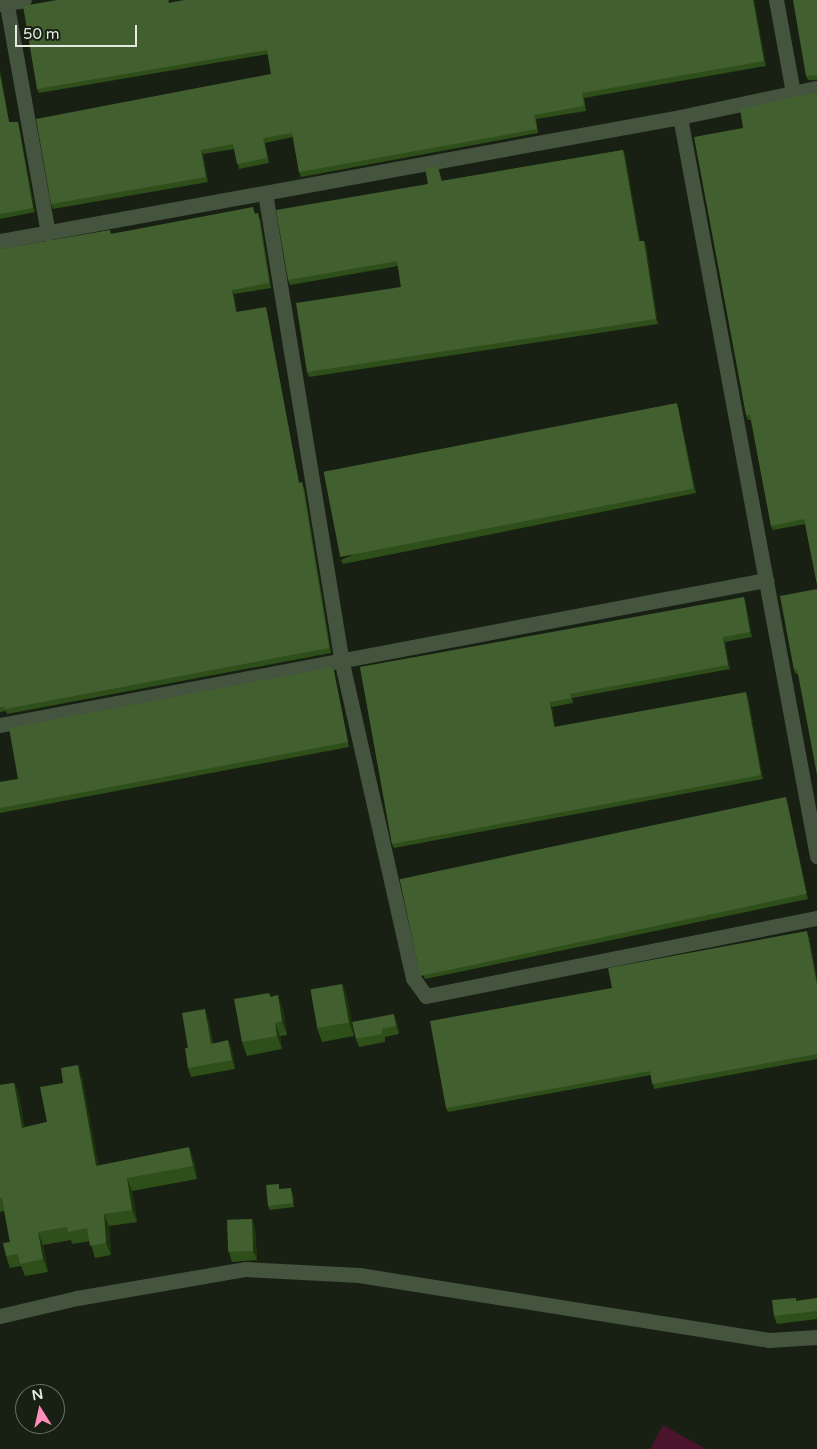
<!DOCTYPE html>
<html>
<head>
<meta charset="utf-8">
<style>
  body { margin:0 }
  #map { position:relative; width:817px; height:1449px; overflow:hidden; background:#172013; font-family:"Varela Round",sans-serif }
  div>[style] { position:absolute }
  .green>* { inset:0; background:#4a142c }
  .minor>* { height:15px; margin:-7.5px; padding:0 7.5px; transform-origin:7.5px; border-radius:7.5px; background:#45543e }
  .wall>* { inset:0; background:#2f4f1a }
  .shaded-wall>* { inset:0; background:#1d350e; transform-origin:0 0 }
  .building>* { inset:0; background:#425f2f; transform-origin:0 0 }
  span { translate:-50% -50%; white-space:nowrap; text-align:center; line-height:1.15; -webkit-text-stroke:4px #172013; paint-order:stroke }
  .north { position:absolute; left:15px; top:1384px; width:50px; height:50px; box-sizing:border-box; background:#172013; border:1px solid #697165; border-radius:50%; rotate:350deg; font-size:14px; font-weight:700; line-height:20px; text-align:center; color:#e4eae1 }
  .north::after { content:''; display:block; margin:auto; width:18px; height:22px; background:#ff8ebb; clip-path:polygon(50% 0,100% 100%,50% 72%,0 100%) }
  .scale { position:absolute; left:15px; top:25px; width:122px; height:22px; box-sizing:border-box; border:2px solid #e4eae1; border-top:0; padding-left:6px; font-size:15px; line-height:18px; white-space:nowrap; color:#e4eae1; -webkit-text-stroke:4px #172013; paint-order:stroke }
</style>
</head>
<body>
<div id="map">
  <div class="green">
    <div style="clip-path:polygon(663px 1425px,706px 1449px,650px 1449px)"></div>
  </div>
  <div class="minor">
    <div style="left:6px;top:0;width:237px;rotate:79.8deg"></div>
    <div style="left:776px;top:0;width:95px;rotate:79.6deg"></div>
    <div style="left:0;top:4px;width:24px;rotate:-9deg"></div>
    <div style="left:680px;top:117px;width:752px;rotate:79.5deg"></div>
    <div style="left:265px;top:193px;width:476px;rotate:80.7deg"></div>
    <div style="left:342px;top:663px;width:323px;rotate:77.3deg"></div>
    <div style="left:413px;top:978px;width:22px;rotate:54deg"></div>
    <div style="left:426px;top:996px;width:399px;rotate:-11.3deg"></div>
    <div style="left:0;top:241px;width:691px;rotate:-10.33deg"></div>
    <div style="left:680px;top:117px;width:140px;rotate:-12deg"></div>
    <div style="left:0;top:725px;width:780px;rotate:-10.72deg"></div>
    <div style="left:0;top:1316px;width:79px;rotate:-13.2deg"></div>
    <div style="left:77px;top:1298px;width:170px;rotate:-9.8deg"></div>
    <div style="left:245px;top:1269px;width:114px;rotate:3deg"></div>
    <div style="left:359px;top:1275px;width:415px;rotate:9deg"></div>
    <div style="left:769px;top:1340px;width:48px;rotate:-3.6deg"></div>
  </div>
  <div class="wall">
    <div style="clip-path:polygon(57px 0,169px 0,169px 3px,754px 0,766px 66px,584px 98px,586px 111px,536px 119px,538px 133px,301px 177px,299px 172px,293px 137px,265px 143px,269px 163px,239px 169px,234px 149px,203px 154px,208px 182px,53px 209px,51px 204px,271px 74px,268px 54px,39px 93px,37px 89px)"></div>
    <div style="clip-path:polygon(817px 0,817px 80px,808px 80px,806px 76px)"></div>
    <div style="clip-path:polygon(0 70px,9px 122px,18px 122px,19px 127px,35px 212px,0 219px)"></div>
    <div style="clip-path:polygon(743px 128px,805px 524px,773px 530px,771px 526px,751px 420px,748px 420px,746px 415px)"></div>
    <div style="clip-path:polygon(623px 150px,625px 154px,640px 241px,644px 241px,646px 245px,658px 324px,309px 377px,307px 372px,401px 287px,398px 266px,290px 285px,288px 280px,428px 184px,438px 166px,442px 181px)"></div>
    <div style="clip-path:polygon(255px 214px,260px 218px,271px 288px,234px 294px,237px 312px,267px 312px,299px 483px,304px 487px,331px 653px,7px 714px,6px 711px,0 712px,0 249px)"></div>
    <div style="clip-path:polygon(678px 407px,696px 493px,343px 564px,341px 560px)"></div>
    <div style="clip-path:polygon(817px 589px,798px 674px,796px 674px,794px 670px)"></div>
    <div style="clip-path:polygon(745px 601px,752px 637px,725px 642px,730px 669px,572px 698px,573px 703px,552px 707px,555px 727px,748px 697px,763px 779px,394px 848px,392px 844px,360px 667px)"></div>
    <div style="clip-path:polygon(333px 667px,334px 671px,349px 747px,0 813px,0 782px,18px 779px)"></div>
    <div style="clip-path:polygon(787px 801px,808px 899px,425px 979px,423px 974px)"></div>
    <div style="clip-path:polygon(809px 936px,817px 980px,817px 1059px,654px 1089px,651px 1075px,448px 1112px,446px 1108px,612px 988px)"></div>
    <div style="clip-path:polygon(342px 984px,347px 997px,354px 1036px,322px 1042px,317px 1028px)"></div>
    <div style="clip-path:polygon(269px 993px,271px 997px,283px 1009px,287px 1035px,280px 1036px,282px 1049px,247px 1056px,242px 1042px)"></div>
    <div style="clip-path:polygon(208px 1018px,213px 1043px,232px 1050px,235px 1069px,191px 1077px,188px 1068px,188px 1048px)"></div>
    <div style="clip-path:polygon(397px 1022px,399px 1034px,385px 1037px,385px 1042px,359px 1047px,356px 1039px)"></div>
    <div style="clip-path:polygon(82px 1077px,98px 1165px,194px 1160px,197px 1179px,132px 1191px,137px 1222px,109px 1226px,111px 1255px,95px 1258px,90px 1241px,72px 1244px,71px 1240px,43px 1245px,48px 1272px,25px 1276px,21px 1266px,10px 1268px,6px 1256px,10px 1242px,4px 1211px,0 1212px,0 1085px,14px 1083px,19px 1095px,24px 1127px,47px 1122px,63px 1083px)"></div>
    <div style="clip-path:polygon(281px 1189px,293px 1193px,294px 1207px,270px 1210px,268px 1206px)"></div>
    <div style="clip-path:polygon(252px 1219px,255px 1228px,257px 1260px,232px 1262px,229px 1252px)"></div>
    <div style="clip-path:polygon(817px 1298px,817px 1319px,777px 1324px,774px 1316px,797px 1301px)"></div>
  </div>
  <div class="shaded-wall">
    <div style="clip-path:polygon(753px 0,754px 0,766px 66px,764px 61px)"></div>
    <div style="clip-path:polygon(0 70px,10px 127px,9px 122px,0 75px)"></div>
    <div style="clip-path:polygon(18px 122px,19px 127px,35px 212px,33px 208px)"></div>
    <div style="clip-path:polygon(201px 150px,203px 154px,208px 182px,206px 177px)"></div>
    <div style="clip-path:polygon(623px 150px,625px 154px,641px 246px,639px 241px)"></div>
    <div style="left:258px;top:213px;width:5px;height:71px;rotate:68deg"></div>
    <div style="clip-path:polygon(644px 241px,646px 245px,658px 324px,656px 319px)"></div>
    <div style="clip-path:polygon(232px 290px,234px 294px,238px 316px,236px 312px)"></div>
    <div style="clip-path:polygon(677px 403px,678px 407px,696px 493px,694px 488px)"></div>
    <div style="left:302px;top:482px;width:5px;height:168px;rotate:68deg"></div>
    <div style="clip-path:polygon(744px 597px,745px 601px,752px 637px,750px 632px)"></div>
    <div style="clip-path:polygon(723px 637px,725px 642px,730px 669px,728px 665px)"></div>
    <div style="clip-path:polygon(746px 692px,748px 697px,763px 779px,761px 775px)"></div>
    <div style="clip-path:polygon(550px 702px,552px 707px,556px 732px,554px 727px)"></div>
    <div style="clip-path:polygon(786px 797px,787px 801px,808px 899px,806px 894px)"></div>
    <div style="clip-path:polygon(807px 931px,809px 936px,817px 980px,817px 985px)"></div>
    <div style="clip-path:polygon(342px 984px,347px 997px,354px 1036px,349px 1022px)"></div>
    <div style="clip-path:polygon(278px 995px,283px 1009px,287px 1035px,282px 1021px)"></div>
    <div style="clip-path:polygon(205px 1009px,208px 1018px,214px 1053px,211px 1044px)"></div>
    <div style="clip-path:polygon(394px 1014px,397px 1022px,399px 1034px,396px 1026px)"></div>
    <div style="clip-path:polygon(275px 1023px,280px 1036px,282px 1049px,277px 1036px)"></div>
    <div style="clip-path:polygon(228px 1040px,232px 1050px,235px 1069px,232px 1060px)"></div>
    <div style="clip-path:polygon(78px 1065px,82px 1077px,101px 1178px,96px 1166px)"></div>
    <div style="clip-path:polygon(14px 1083px,19px 1095px,27px 1140px,22px 1128px)"></div>
    <div style="clip-path:polygon(189px 1147px,194px 1160px,197px 1179px,193px 1166px)"></div>
    <div style="clip-path:polygon(127px 1178px,132px 1191px,137px 1222px,132px 1210px)"></div>
    <div style="clip-path:polygon(291px 1188px,293px 1193px,294px 1207px,293px 1203px)"></div>
    <div style="clip-path:polygon(104px 1214px,109px 1226px,111px 1255px,106px 1243px)"></div>
    <div style="clip-path:polygon(252px 1219px,255px 1228px,257px 1260px,253px 1251px)"></div>
    <div style="clip-path:polygon(38px 1232px,43px 1245px,48px 1272px,43px 1259px)"></div>
  </div>
  <div class="building">
    <div style="clip-path:polygon(57px 0,168px 0,168px 3px,184px 0,753px 0,764px 61px,582px 93px,584px 106px,534px 115px,537px 129px,299px 172px,292px 133px,263px 138px,267px 158px,237px 164px,233px 144px,201px 150px,206px 177px,51px 204px,36px 119px,271px 74px,267px 50px,37px 89px,23px 6px)"></div>
    <div style="clip-path:polygon(793px 0,817px 0,817px 75px,806px 76px)"></div>
    <div style="clip-path:polygon(0 75px,9px 122px,18px 122px,33px 208px,0 214px)"></div>
    <div style="clip-path:polygon(817px 92px,817px 585px,804px 519px,771px 526px,750px 415px,746px 415px,694px 137px,743px 128px,740px 109px)"></div>
    <div style="clip-path:polygon(623px 150px,639px 241px,644px 241px,656px 319px,307px 372px,296px 303px,401px 287px,397px 261px,288px 280px,276px 210px,428px 184px,425px 168px,438px 166px,441px 181px)"></div>
    <div style="clip-path:polygon(253px 207px,255px 214px,258px 213px,269px 283px,232px 290px,236px 312px,266px 307px,299px 483px,302px 482px,329px 648px,5px 709px,5px 707px,0 707px,0 249px,110px 230px,111px 234px)"></div>
    <div style="left:677px;top:403px;width:87px;height:360px;rotate:79deg"></div>
    <div style="clip-path:polygon(817px 589px,817px 775px,797px 669px,794px 670px,780px 596px)"></div>
    <div style="clip-path:polygon(744px 597px,750px 632px,723px 637px,728px 665px,570px 694px,571px 698px,550px 702px,554px 727px,746px 692px,761px 775px,392px 844px,360px 667px)"></div>
    <div style="clip-path:polygon(333px 667px,348px 742px,0 808px,0 782px,18px 779px,9px 728px)"></div>
    <div style="left:786px;top:797px;width:99px;height:395px;rotate:78deg"></div>
    <div style="clip-path:polygon(807px 931px,817px 985px,817px 1054px,652px 1084px,650px 1071px,446px 1108px,430px 1021px,612px 988px,608px 968px)"></div>
    <div style="left:342px;top:984px;width:39px;height:32px;rotate:80deg"></div>
    <div style="clip-path:polygon(269px 993px,270px 997px,278px 995px,282px 1021px,275px 1023px,277px 1036px,242px 1042px,234px 999px)"></div>
    <div style="clip-path:polygon(205px 1009px,211px 1044px,228px 1040px,232px 1060px,188px 1068px,185px 1048px,188px 1048px,182px 1013px)"></div>
    <div style="clip-path:polygon(394px 1014px,396px 1026px,382px 1029px,382px 1034px,356px 1039px,352px 1022px)"></div>
    <div style="clip-path:polygon(78px 1065px,96px 1166px,189px 1147px,193px 1166px,127px 1178px,132px 1210px,104px 1214px,106px 1243px,90px 1246px,87px 1228px,68px 1232px,67px 1227px,38px 1232px,43px 1259px,20px 1264px,18px 1254px,6px 1256px,3px 1243px,10px 1242px,2px 1198px,0 1198px,0 1085px,14px 1083px,22px 1128px,47px 1122px,40px 1087px,63px 1083px,61px 1068px)"></div>
    <div style="clip-path:polygon(279px 1184px,279px 1189px,291px 1188px,293px 1203px,268px 1206px,266px 1185px)"></div>
    <div style="left:252px;top:1219px;width:32px;height:25px;rotate:88deg"></div>
    <div style="clip-path:polygon(796px 1298px,796px 1301px,817px 1298px,817px 1311px,774px 1316px,772px 1300px)"></div>
  </div>
  <div class="north">N</div>
  <div class="scale">50 m</div>
</div>
</body>
</html>
